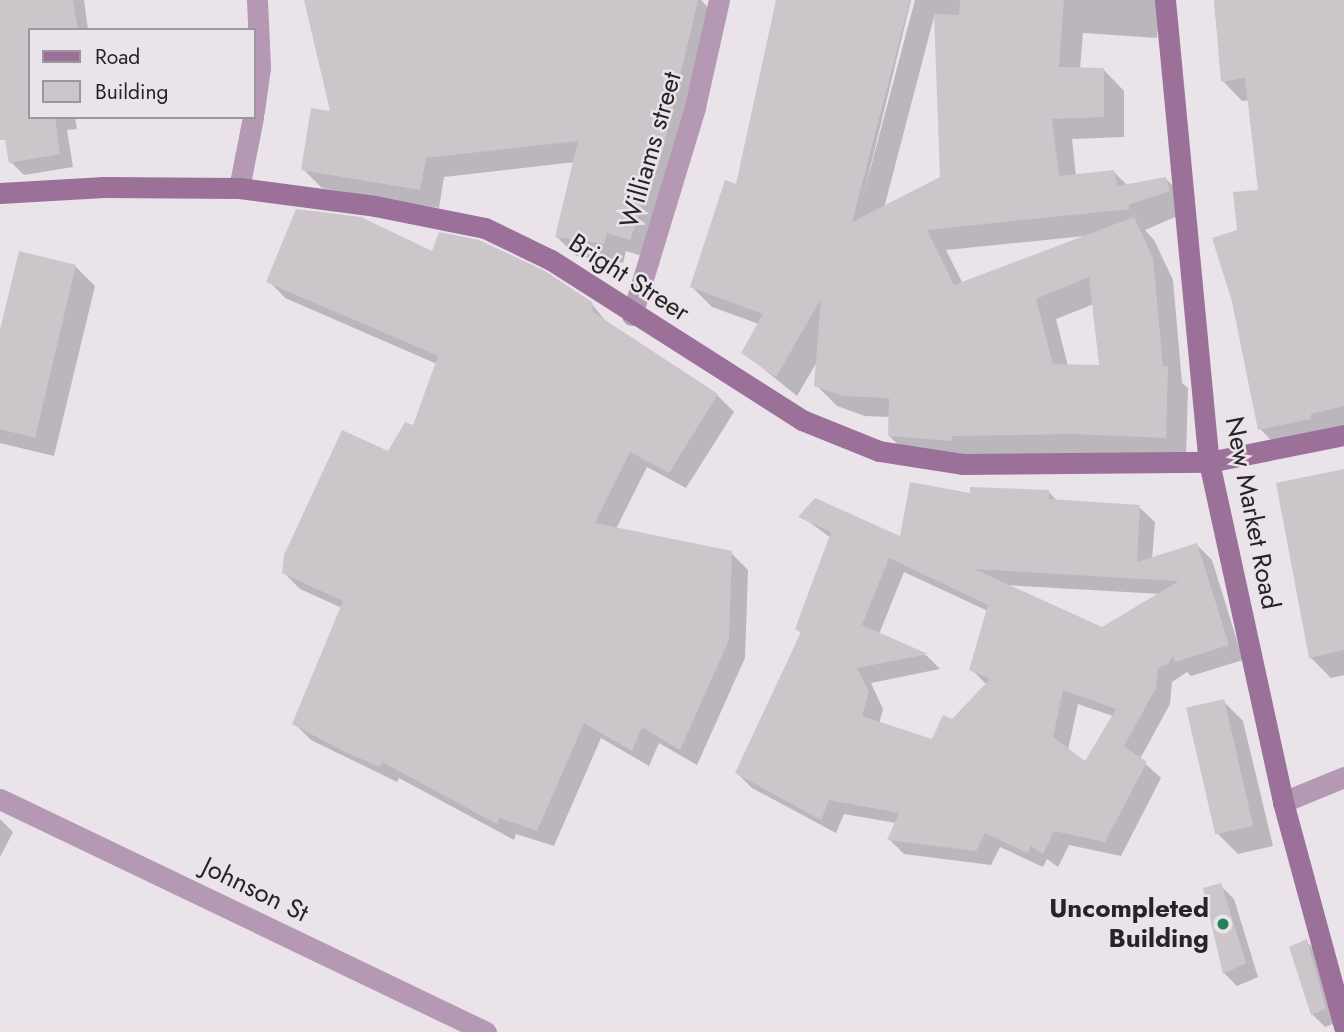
<!DOCTYPE html>
<html>
<head>
<meta charset="utf-8">
<style>
  body { margin:0 }
  #map { position:relative; width:1344px; height:1032px; overflow:hidden; background:#eae4ea; font-family:Jost,sans-serif }
  div>[style] { position:absolute }
  .shadow>* { inset:0; background:#0003 }
  .building>* { inset:0; background:#ccc6cb; transform-origin:0 0 }
  .street>* { height:21px; margin:-10.5px; padding:0 10.5px; transform-origin:10.5px; border-radius:10.5px; background:#b598b3 }
  .secondary>* { height:21px; margin:-10.5px; padding:0 10.5px; transform-origin:10.5px; border-radius:10.5px; background:#9b719a }
  .dots>* { width:19px; height:19px; translate:-50% -50%; box-sizing:border-box; border:4px solid #eae4ea; border-radius:50% }
  span { translate:-50% -50%; white-space:nowrap; text-align:center; line-height:1.15; -webkit-text-stroke:5px #eae4ea; paint-order:stroke }
  .street-label { font-size:26px; color:#262426 }
  .poi-label { font-size:26px; color:#262426; font-weight:700 }
  .right { translate:-100% -50%; text-align:right }
  .legend { position:absolute; left:28px; top:28px; width:228px; height:91px; box-sizing:border-box; background:#eae4ea; border:2px solid #9c979c; margin:0; padding:9px 12px; list-style:none; font-size:21px; color:#262426 }
  .legend li { display:flex; align-items:center; gap:14px; height:35px }
  .legend b { width:35px; border:2px solid #9c979c }
</style>
</head>
<body>
<div id="map">
  <div class="shadow">
    <div style="clip-path:polygon(0 0,84px 0,88px 30px,30px 30px,30px 117px,75px 117px,77px 129px,67px 130px,73px 167px,24px 175px,11px 162px,0 94px)"></div>
    <div style="clip-path:polygon(305px 0,701px 0,717px 17px,649px 258px,626px 251px,623px 263px,576px 256px,557px 237px,575px 162px,444px 177px,439px 208px,322px 188px,303px 169px,333px 113px)"></div>
    <div style="clip-path:polygon(evenodd,778px 0,911px 0,864px 193px,915px 0,1160px 0,1157px 38px,1083px 33px,1080px 69px,1104px 70px,1124px 91px,1124px 137px,1072px 139px,1076px 176px,1114px 172px,1128px 186px,1166px 179px,1187px 200px,1189px 211px,1145px 230px,1154px 240px,1173px 280px,1182px 383px,1188px 388px,1186px 458px,910px 456px,889px 436px,890px 417px,865px 416px,837px 406px,816px 385px,818px 360px,797px 396px,744px 353px,759px 324px,712px 307px,692px 287px,737px 186px,778px 0,935px 13px,942px 179px,884px 208px,935px 13px,778px 0,1085px 236px,963px 284px,946px 250px,1085px 236px,778px 0,1094px 304px,1101px 366px,1068px 366px,1056px 319px,1094px 304px)"></div>
    <div style="clip-path:polygon(1214px 0,1344px 0,1344px 432px,1280px 449px,1260px 429px,1234px 301px,1239px 231px,1260px 191px,1250px 100px,1242px 101px,1223px 81px)"></div>
    <div style="clip-path:polygon(432px 253px,591px 303px,608px 324px,717px 395px,734px 412px,686px 488px,647px 467px,616px 529px,731px 553px,748px 570px,745px 658px,697px 765px,659px 743px,649px 766px,601px 738px,554px 846px,516px 834px,514px 840px,399px 778px,397px 782px,311px 740px,294px 723px,342px 608px,300px 589px,283px 572px,414px 427px,437px 364px,285px 298px,269px 281px)"></div>
    <div style="clip-path:polygon(75px 266px,95px 286px,54px 456px,0 443px,0 337px)"></div>
    <div style="clip-path:polygon(1344px 470px,1344px 675px,1331px 678px,1310px 657px)"></div>
    <div style="clip-path:polygon(evenodd,1048px 491px,1058px 502px,1139px 507px,1155px 522px,1152px 559px,1197px 545px,1212px 560px,1243px 660px,1191px 676px,1187px 672px,1172px 682px,1170px 704px,1140px 759px,1161px 778px,1121px 856px,1069px 845px,1058px 867px,1047px 859px,1043px 867px,1000px 847px,991px 865px,904px 854px,889px 839px,896px 823px,844px 814px,836px 833px,752px 788px,737px 773px,802px 634px,797px 629px,831px 538px,801px 516px,902px 539px,972px 495px,1048px 491px,904px 572px,988px 611px,971px 669px,987px 685px,933px 741px,879px 724px,883px 709px,871px 683px,940px 669px,927px 656px,879px 634px,904px 572px,1048px 491px,1005px 585px,1161px 594px,1102px 629px,1005px 585px,1048px 491px,1078px 704px,1113px 716px,1086px 764px,1068px 750px,1078px 704px)"></div>
    <div style="clip-path:polygon(1223px 701px,1243px 721px,1273px 846px,1238px 854px,1218px 834px)"></div>
    <div style="clip-path:polygon(0 819px,13px 832px,0 857px)"></div>
    <div style="clip-path:polygon(1220px 885px,1234px 899px,1258px 977px,1237px 986px,1224px 973px)"></div>
    <div style="clip-path:polygon(1306px 941px,1319px 954px,1338px 1022px,1325px 1027px,1312px 1014px)"></div>
  </div>
  <div class="building">
    <div style="clip-path:polygon(0 0,73px 0,78px 30px,30px 30px,30px 117px,55px 117px,60px 154px,9px 163px,5px 140px,0 140px)"></div>
    <div style="clip-path:polygon(304px 0,698px 0,663px 149px,630px 240px,607px 233px,604px 244px,555px 237px,578px 141px,426px 158px,420px 190px,301px 170px,311px 108px,330px 111px)"></div>
    <div style="clip-path:polygon(evenodd,776px 0,910px 0,852px 222px,940px 177px,934px 14px,959px 15px,960px 0,1064px 0,1059px 67px,1104px 68px,1104px 117px,1052px 119px,1059px 176px,1114px 170px,1117px 186px,1166px 177px,1170px 191px,1128px 205px,1130px 209px,927px 230px,954px 285px,1134px 217px,1153px 258px,1163px 366px,1168px 366px,1166px 438px,1070px 434px,952px 436px,952px 441px,888px 436px,889px 398px,843px 396px,814px 386px,821px 299px,776px 377px,741px 353px,763px 314px,690px 287px,725px 180px,736px 184px,776px 0,1089px 277px,1099px 365px,1053px 364px,1036px 299px,1089px 277px)"></div>
    <div style="clip-path:polygon(1214px 0,1344px 0,1344px 406px,1311px 414px,1311px 419px,1258px 430px,1232px 302px,1212px 238px,1237px 230px,1233px 192px,1258px 190px,1245px 78px,1221px 82px)"></div>
    <div style="clip-path:polygon(296px 209px,361px 217px,432px 251px,439px 232px,479px 240px,545px 271px,592px 302px,593px 312px,718px 394px,669px 473px,630px 452px,595px 523px,732px 551px,729px 640px,680px 750px,642px 727px,632px 751px,584px 723px,537px 831px,499px 818px,497px 824px,382px 762px,380px 767px,345px 752px,292px 724px,343px 601px,282px 573px,284px 555px,342px 430px,388px 451px,405px 422px,413px 425px,438px 356px,266px 282px)"></div>
    <div style="clip-path:polygon(19px 251px,76px 265px,35px 438px,0 429px,0 330px)"></div>
    <div style="clip-path:polygon(1344px 469px,1344px 650px,1309px 658px,1276px 483px)"></div>
    <div style="clip-path:polygon(evenodd,910px 482px,970px 493px,970px 487px,1049px 490px,1049px 499px,1140px 505px,1137px 562px,1197px 543px,1229px 645px,1175px 662px,1173px 656px,1168px 664px,1158px 668px,1156px 688px,1124px 746px,1147px 762px,1105px 842px,1054px 831px,1043px 854px,1031px 846px,1027px 853px,985px 833px,976px 851px,887px 840px,899px 813px,829px 800px,821px 820px,735px 773px,801px 632px,795px 629px,831px 532px,798px 517px,815px 498px,900px 536px,910px 482px,889px 558px,988px 605px,969px 670px,990px 679px,952px 719px,943px 715px,932px 739px,862px 716px,869px 692px,857px 668px,928px 654px,862px 625px,889px 558px,910px 482px,974px 569px,1125px 578px,1179px 581px,1102px 627px,974px 569px,910px 482px,1063px 690px,1116px 709px,1085px 761px,1053px 737px,1063px 690px)"></div>
    <div style="left:1224px;top:699px;width:130px;height:39px;rotate:77deg"></div>
    <div style="clip-path:polygon(1221px 883px,1246px 963px,1223px 974px,1203px 888px)"></div>
    <div style="clip-path:polygon(1307px 939px,1326px 1009px,1311px 1015px,1289px 947px)"></div>
  </div>
  <div class="street">
    <div style="left:254px;top:111px;width:44px;rotate:-82.2deg"></div>
    <div style="left:260px;top:67px;width:67px;rotate:-92.6deg"></div>
    <div style="left:239px;top:188px;width:72px;rotate:-78.8deg"></div>
    <div style="left:632px;top:315px;width:217px;rotate:-73.1deg"></div>
    <div style="left:695px;top:107px;width:110px;rotate:-77.4deg"></div>
    <div style="left:0;top:799px;width:539px;rotate:25.61deg"></div>
    <div style="left:1283px;top:802px;width:66px;rotate:-22.3deg"></div>
  </div>
  <div class="secondary">
    <div style="left:1165px;top:0;width:464px;rotate:84.6deg"></div>
    <div style="left:1209px;top:462px;width:348px;rotate:77.7deg"></div>
    <div style="left:1283px;top:802px;width:232px;rotate:74.8deg"></div>
    <div style="left:0;top:193px;width:104px;rotate:-3.3deg"></div>
    <div style="left:104px;top:187px;width:135px;rotate:0.4deg"></div>
    <div style="left:239px;top:188px;width:137px;rotate:7.5deg"></div>
    <div style="left:375px;top:206px;width:112px;rotate:11.3deg"></div>
    <div style="left:485px;top:228px;width:73px;rotate:25.9deg"></div>
    <div style="left:551px;top:260px;width:298px;rotate:32.5deg"></div>
    <div style="left:802px;top:420px;width:83px;rotate:21.9deg"></div>
    <div style="left:879px;top:451px;width:84px;rotate:8.9deg"></div>
    <div style="left:962px;top:464px;width:247px;rotate:-0.5deg"></div>
    <div style="left:1209px;top:462px;width:138px;rotate:-11.3deg"></div>
  </div>
  <div class="dots">
    <div style="left:1223px;top:924px;background:#248259"></div>
  </div>
  <div class="street-label">
    <span style="left:651px;top:150px;rotate:-74deg">Williams street</span>
    <span style="left:629px;top:278px;rotate:33deg">Bright Streer</span>
    <span style="left:1252px;top:513px;rotate:79deg">New Market Road</span>
    <span style="left:255px;top:890px;rotate:26deg">Johnson St</span>
  </div>
  <div class="poi-label">
    <span class="right" style="left:1209px;top:924px">Uncompleted<br>Building</span>
  </div>
  <ul class="legend">
  <li><b style="height:9px;background:#9b719a"></b>Road</li>
  <li><b style="height:19px;background:#ccc6cb"></b>Building</li>
  </ul>
</div>
</body>
</html>
